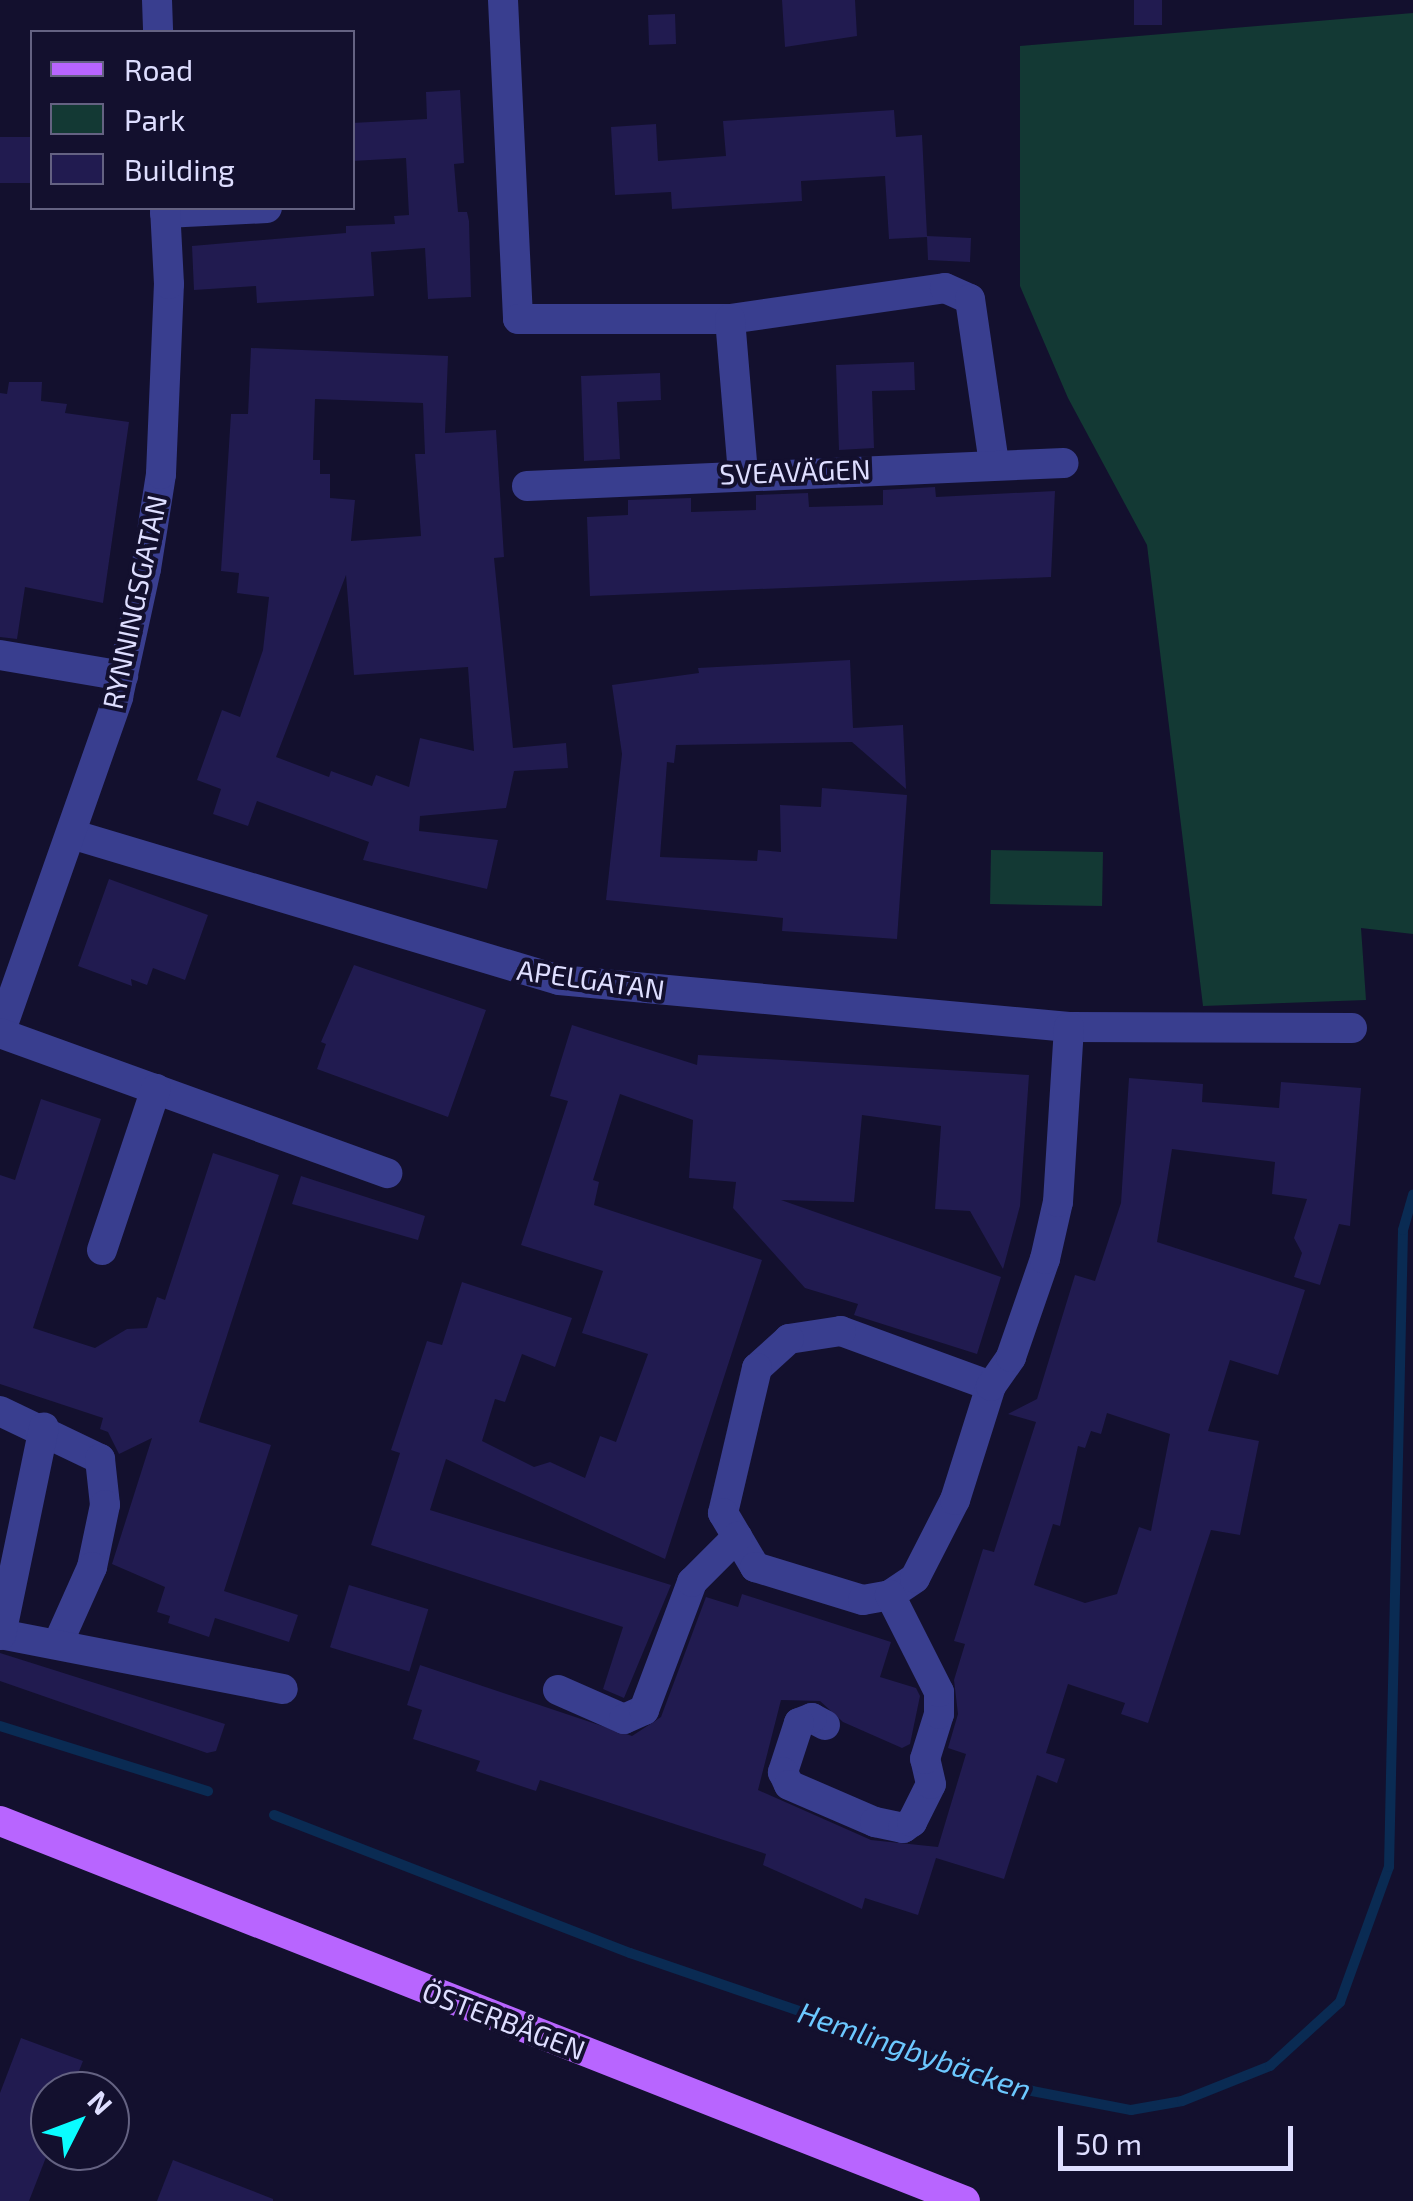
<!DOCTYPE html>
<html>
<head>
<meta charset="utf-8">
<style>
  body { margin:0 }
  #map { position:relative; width:1413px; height:2201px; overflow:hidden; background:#13102e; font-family:"Exo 2",sans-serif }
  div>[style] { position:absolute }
  .green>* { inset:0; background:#133934; transform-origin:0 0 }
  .stream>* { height:10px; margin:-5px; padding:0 5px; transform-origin:5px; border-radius:5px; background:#0a2b53 }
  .building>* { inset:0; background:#211b50; transform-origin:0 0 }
  .minor>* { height:30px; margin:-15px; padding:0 15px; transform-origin:15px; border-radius:15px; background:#393e8f }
  .major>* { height:30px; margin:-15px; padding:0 15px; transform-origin:15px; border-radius:15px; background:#b865ff }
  span { translate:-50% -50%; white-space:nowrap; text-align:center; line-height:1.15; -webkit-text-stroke:8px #13102e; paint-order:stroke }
  .street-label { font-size:28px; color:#dedeff }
  .water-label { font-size:30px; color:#6cc8ff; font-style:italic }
  .legend { position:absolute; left:30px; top:30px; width:325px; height:180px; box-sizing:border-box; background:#13102e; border:2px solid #646282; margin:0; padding:12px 18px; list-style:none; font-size:30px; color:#dedeff }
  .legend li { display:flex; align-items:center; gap:20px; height:50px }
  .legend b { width:50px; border:2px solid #646282 }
  .north { position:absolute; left:30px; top:2071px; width:100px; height:100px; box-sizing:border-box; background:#13102e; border:2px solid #646282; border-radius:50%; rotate:48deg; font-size:28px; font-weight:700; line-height:40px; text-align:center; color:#dedeff }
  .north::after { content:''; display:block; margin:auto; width:35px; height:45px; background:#0afcff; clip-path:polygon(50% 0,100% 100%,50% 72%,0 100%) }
  .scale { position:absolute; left:1058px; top:2126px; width:235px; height:45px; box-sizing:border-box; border:5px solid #dedeff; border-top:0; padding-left:12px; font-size:30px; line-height:35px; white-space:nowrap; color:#dedeff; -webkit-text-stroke:8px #13102e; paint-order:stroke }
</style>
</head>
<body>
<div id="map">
  <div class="green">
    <div style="clip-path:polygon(1413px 13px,1413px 934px,1361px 928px,1366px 1000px,1203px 1006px,1147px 545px,1068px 398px,1020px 286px,1020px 46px)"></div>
    <div style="left:991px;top:850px;width:112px;height:54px;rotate:1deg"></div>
  </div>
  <div class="stream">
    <div style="left:0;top:1726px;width:218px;rotate:17.4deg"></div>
    <div style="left:274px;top:1815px;width:382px;rotate:21.2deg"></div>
    <div style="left:630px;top:1953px;width:425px;rotate:18.9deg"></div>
    <div style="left:1032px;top:2091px;width:101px;rotate:10.9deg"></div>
    <div style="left:1131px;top:2110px;width:52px;rotate:-10deg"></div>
    <div style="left:1182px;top:2101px;width:95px;rotate:-21.7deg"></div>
    <div style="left:1270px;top:2066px;width:95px;rotate:-42.4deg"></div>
    <div style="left:1340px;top:2002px;width:144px;rotate:-70.1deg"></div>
    <div style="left:1389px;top:1867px;width:637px;rotate:-88.74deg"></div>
    <div style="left:1403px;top:1230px;width:37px;rotate:-74deg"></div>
  </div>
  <div class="building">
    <div style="clip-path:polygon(782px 0,855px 0,857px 36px,785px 47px)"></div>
    <div style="left:1134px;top:0;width:28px;height:25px"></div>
    <div style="left:675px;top:14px;width:30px;height:27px;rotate:88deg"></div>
    <div style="clip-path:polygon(460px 90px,464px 163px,454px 164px,458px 212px,467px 212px,469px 221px,471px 297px,428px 299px,425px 248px,371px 252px,374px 296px,257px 303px,256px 286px,194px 290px,192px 246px,346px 233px,346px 226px,395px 224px,394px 216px,409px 215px,406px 158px,352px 161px,352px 123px,427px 119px,426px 92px)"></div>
    <div style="clip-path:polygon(894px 110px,896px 137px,922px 135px,927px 236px,971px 238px,970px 262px,928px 260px,927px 237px,889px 239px,885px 176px,801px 181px,802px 201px,672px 209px,671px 192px,615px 195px,611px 127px,656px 124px,658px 161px,726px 156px,723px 121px)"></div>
    <div style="left:0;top:137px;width:32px;height:46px"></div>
    <div style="clip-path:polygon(evenodd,251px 348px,448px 356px,445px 433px,496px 430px,504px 557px,494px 558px,513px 748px,566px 743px,568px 768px,514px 771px,506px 808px,420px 816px,419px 831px,498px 840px,487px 889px,363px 860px,369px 842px,257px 801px,248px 826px,213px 814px,221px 789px,197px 780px,222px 710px,240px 717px,263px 650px,269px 597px,237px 593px,239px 573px,221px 571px,231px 414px,248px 414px,251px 348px,315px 399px,423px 403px,425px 454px,415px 454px,421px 536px,351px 541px,355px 500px,330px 498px,330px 474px,320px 474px,320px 460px,313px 460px,315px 399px,251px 348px,346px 575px,354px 675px,468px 667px,474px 751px,420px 738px,409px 787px,376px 775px,372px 786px,331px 771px,329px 777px,276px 757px,346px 575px)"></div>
    <div style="clip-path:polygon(914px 362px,915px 390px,872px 391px,874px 448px,839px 450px,836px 365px)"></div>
    <div style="clip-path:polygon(660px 373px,661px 400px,617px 402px,620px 459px,584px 461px,581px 376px)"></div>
    <div style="clip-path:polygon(9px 382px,42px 382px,41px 401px,67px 404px,65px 413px,129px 422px,103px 603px,25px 587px,17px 639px,0 637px,0 393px,7px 394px)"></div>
    <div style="clip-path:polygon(935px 487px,936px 497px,1055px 491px,1051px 577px,590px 596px,587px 517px,628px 515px,628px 500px,691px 498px,691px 512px,756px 510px,756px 495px,808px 493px,809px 507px,883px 505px,883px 490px)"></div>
    <div style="clip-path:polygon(850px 660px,853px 728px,903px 725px,906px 789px,852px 742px,676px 745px,674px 763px,667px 762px,660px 857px,757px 861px,758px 850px,781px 852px,780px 805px,821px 807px,822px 788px,907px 795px,897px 939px,782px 931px,783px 918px,606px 900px,622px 754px,612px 685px,699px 673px,698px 668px)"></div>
    <div style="clip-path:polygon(109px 879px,208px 915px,185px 980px,153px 968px,147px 985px,131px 979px,132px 986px,78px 966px)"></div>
    <div style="clip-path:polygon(354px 965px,486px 1010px,448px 1117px,317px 1069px,326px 1044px,321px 1042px)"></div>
    <div style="clip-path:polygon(572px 1025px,697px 1065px,698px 1055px,1029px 1075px,1020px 1206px,1003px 1269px,970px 1211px,935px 1209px,941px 1126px,862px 1115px,854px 1202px,781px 1200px,1001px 1277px,977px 1354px,854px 1315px,858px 1304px,805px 1288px,733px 1208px,736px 1182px,689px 1178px,693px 1120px,620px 1094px,593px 1180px,599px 1182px,594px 1205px,762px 1260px,665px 1559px,446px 1459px,430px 1510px,671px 1585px,624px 1698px,603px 1689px,623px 1627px,371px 1545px,400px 1453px,391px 1450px,427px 1341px,442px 1345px,462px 1282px,572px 1318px,555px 1367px,522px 1354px,505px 1402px,495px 1399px,482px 1441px,534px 1467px,550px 1462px,585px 1478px,600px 1436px,616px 1442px,648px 1354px,582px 1333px,603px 1271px,521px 1245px,568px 1101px,550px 1096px)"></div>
    <div style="clip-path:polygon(evenodd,1129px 1078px,1203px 1084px,1202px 1102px,1279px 1108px,1281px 1082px,1361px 1088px,1350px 1226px,1339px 1224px,1320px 1285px,1294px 1277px,1302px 1253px,1294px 1238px,1307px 1199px,1272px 1194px,1275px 1162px,1172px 1149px,1157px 1242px,1305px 1290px,1278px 1375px,1230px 1360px,1208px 1431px,1259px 1441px,1240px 1535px,1211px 1530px,1148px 1723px,1121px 1714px,1125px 1703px,1068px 1684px,1046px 1753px,1065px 1759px,1057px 1783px,1037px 1775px,1004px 1879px,936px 1858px,918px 1915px,865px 1898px,862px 1909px,763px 1865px,766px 1854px,540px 1780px,536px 1791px,476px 1771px,480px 1761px,413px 1739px,422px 1710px,407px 1705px,420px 1665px,632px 1736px,661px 1717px,706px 1597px,738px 1607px,742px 1594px,891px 1642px,880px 1677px,916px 1688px,920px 1696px,910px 1744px,902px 1748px,843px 1722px,820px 1701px,781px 1700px,758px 1790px,871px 1840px,938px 1847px,966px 1754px,948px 1748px,958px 1714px,954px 1680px,965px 1644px,954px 1641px,983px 1549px,994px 1552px,1036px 1422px,1008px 1414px,1037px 1399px,1075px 1275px,1095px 1281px,1121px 1203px,1129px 1078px,1107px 1413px,1170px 1434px,1151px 1531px,1139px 1527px,1117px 1594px,1085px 1603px,1034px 1585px,1053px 1524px,1060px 1526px,1078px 1446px,1085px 1448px,1091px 1431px,1101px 1434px,1107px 1413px)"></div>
    <div style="clip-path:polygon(41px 1099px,101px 1119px,33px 1328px,95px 1348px,127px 1329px,147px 1328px,157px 1297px,165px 1300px,213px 1153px,279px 1175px,199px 1422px,271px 1445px,224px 1591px,298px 1615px,289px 1642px,215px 1618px,209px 1637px,168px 1623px,170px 1616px,157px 1612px,165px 1587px,112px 1564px,152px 1438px,119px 1454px,108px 1432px,100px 1429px,103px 1418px,0 1384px,0 1175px,15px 1180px)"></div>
    <div style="clip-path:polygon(301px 1176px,425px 1216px,418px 1240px,292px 1204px)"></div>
    <div style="left:349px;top:1585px;width:83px;height:65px;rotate:17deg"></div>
    <div style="clip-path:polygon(0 1653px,225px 1724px,216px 1751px,207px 1753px,0 1681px)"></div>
    <div style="clip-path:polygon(21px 2038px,83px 2061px,71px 2091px,50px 2091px,50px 2147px,29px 2201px,0 2201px,0 2093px)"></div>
    <div style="clip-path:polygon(173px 2160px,273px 2199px,273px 2201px,157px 2201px)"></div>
  </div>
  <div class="minor">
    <div style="left:157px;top:0;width:32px;rotate:88deg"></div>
    <div style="left:503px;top:0;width:319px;rotate:87.3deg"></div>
    <div style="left:518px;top:319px;width:212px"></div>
    <div style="left:730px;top:319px;width:217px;rotate:-8.2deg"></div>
    <div style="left:945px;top:288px;width:27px;rotate:24deg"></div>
    <div style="left:970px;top:299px;width:166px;rotate:81.7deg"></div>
    <div style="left:165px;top:213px;width:102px;rotate:-2.8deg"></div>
    <div style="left:730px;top:319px;width:155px;rotate:85.2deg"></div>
    <div style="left:527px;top:486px;width:537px;rotate:-2.45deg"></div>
    <div style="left:0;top:655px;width:125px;rotate:9.7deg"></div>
    <div style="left:71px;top:834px;width:509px;rotate:16.66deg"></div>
    <div style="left:559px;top:980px;width:512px;rotate:5.27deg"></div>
    <div style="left:1069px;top:1027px;width:283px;rotate:0.2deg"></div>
    <div style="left:0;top:1033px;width:356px;rotate:-70.6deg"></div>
    <div style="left:118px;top:697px;width:131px;rotate:-77.7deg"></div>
    <div style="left:146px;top:569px;width:96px;rotate:-81deg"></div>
    <div style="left:161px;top:474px;width:190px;rotate:-87.6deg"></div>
    <div style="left:169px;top:284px;width:76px;rotate:-93deg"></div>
    <div style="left:0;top:1033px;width:412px;rotate:19.9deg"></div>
    <div style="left:102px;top:1250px;width:170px;rotate:-71.5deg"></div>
    <div style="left:991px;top:1386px;width:160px;rotate:-159.9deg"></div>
    <div style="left:841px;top:1331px;width:53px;rotate:171.3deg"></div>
    <div style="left:789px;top:1339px;width:43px;rotate:137.8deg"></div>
    <div style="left:757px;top:1368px;width:149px;rotate:103.2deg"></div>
    <div style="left:723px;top:1513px;width:63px;rotate:59.3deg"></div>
    <div style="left:755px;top:1567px;width:113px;rotate:17deg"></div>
    <div style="left:863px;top:1600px;width:27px;rotate:-10deg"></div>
    <div style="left:890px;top:1595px;width:30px;rotate:-34deg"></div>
    <div style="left:915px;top:1578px;width:88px;rotate:-62.9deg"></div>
    <div style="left:955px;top:1500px;width:120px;rotate:-72.5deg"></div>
    <div style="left:991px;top:1386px;width:35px;rotate:-55deg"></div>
    <div style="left:1011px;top:1357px;width:104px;rotate:-70.9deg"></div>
    <div style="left:1045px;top:1259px;width:58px;rotate:-77.2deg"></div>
    <div style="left:1058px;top:1202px;width:175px;rotate:-86.4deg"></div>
    <div style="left:0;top:1411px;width:111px;rotate:25.6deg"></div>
    <div style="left:100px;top:1459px;width:46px;rotate:83.8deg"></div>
    <div style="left:105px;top:1505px;width:63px;rotate:101.8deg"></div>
    <div style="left:92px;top:1567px;width:83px;rotate:114.1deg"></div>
    <div style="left:0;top:1634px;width:288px;rotate:11deg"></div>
    <div style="left:1px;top:1635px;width:212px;rotate:-78.3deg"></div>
    <div style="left:558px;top:1690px;width:72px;rotate:23.7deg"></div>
    <div style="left:624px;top:1719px;width:22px;rotate:-24deg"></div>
    <div style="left:644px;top:1710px;width:137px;rotate:-69.4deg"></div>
    <div style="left:692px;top:1582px;width:64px;rotate:-45deg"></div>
    <div style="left:825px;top:1725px;width:15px;rotate:-152deg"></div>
    <div style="left:812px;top:1718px;width:14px;rotate:159deg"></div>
    <div style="left:799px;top:1723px;width:52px;rotate:108.1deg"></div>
    <div style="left:783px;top:1772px;width:14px;rotate:65deg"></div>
    <div style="left:789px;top:1785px;width:94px;rotate:23.3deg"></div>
    <div style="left:875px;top:1822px;width:29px;rotate:12deg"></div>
    <div style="left:903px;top:1828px;width:11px;rotate:-34deg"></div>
    <div style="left:912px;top:1822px;width:42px;rotate:-63.4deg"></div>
    <div style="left:931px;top:1784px;width:26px;rotate:-103deg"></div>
    <div style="left:925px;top:1759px;width:47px;rotate:-72.7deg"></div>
    <div style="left:939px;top:1714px;width:22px;rotate:-90deg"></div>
    <div style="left:939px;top:1692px;width:109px;rotate:-116.8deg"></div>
  </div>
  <div class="major">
    <div style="left:0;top:1821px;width:1037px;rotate:21.49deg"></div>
  </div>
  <div class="street-label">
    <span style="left:795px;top:471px;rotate:-2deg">SVEAVÄGEN</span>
    <span style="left:134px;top:602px;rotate:-78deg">RYNNINGSGATAN</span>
    <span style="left:591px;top:979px;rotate:8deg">APELGATAN</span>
    <span style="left:504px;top:2020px;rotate:21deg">ÖSTERBÅGEN</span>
  </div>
  <div class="water-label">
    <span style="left:915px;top:2050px;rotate:19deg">Hemlingbybäcken</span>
  </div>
  <ul class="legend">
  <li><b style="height:12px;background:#b865ff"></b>Road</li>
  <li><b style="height:28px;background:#133934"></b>Park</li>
  <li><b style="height:28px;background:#211b50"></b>Building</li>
  </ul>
  <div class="north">N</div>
  <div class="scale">50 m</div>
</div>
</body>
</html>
